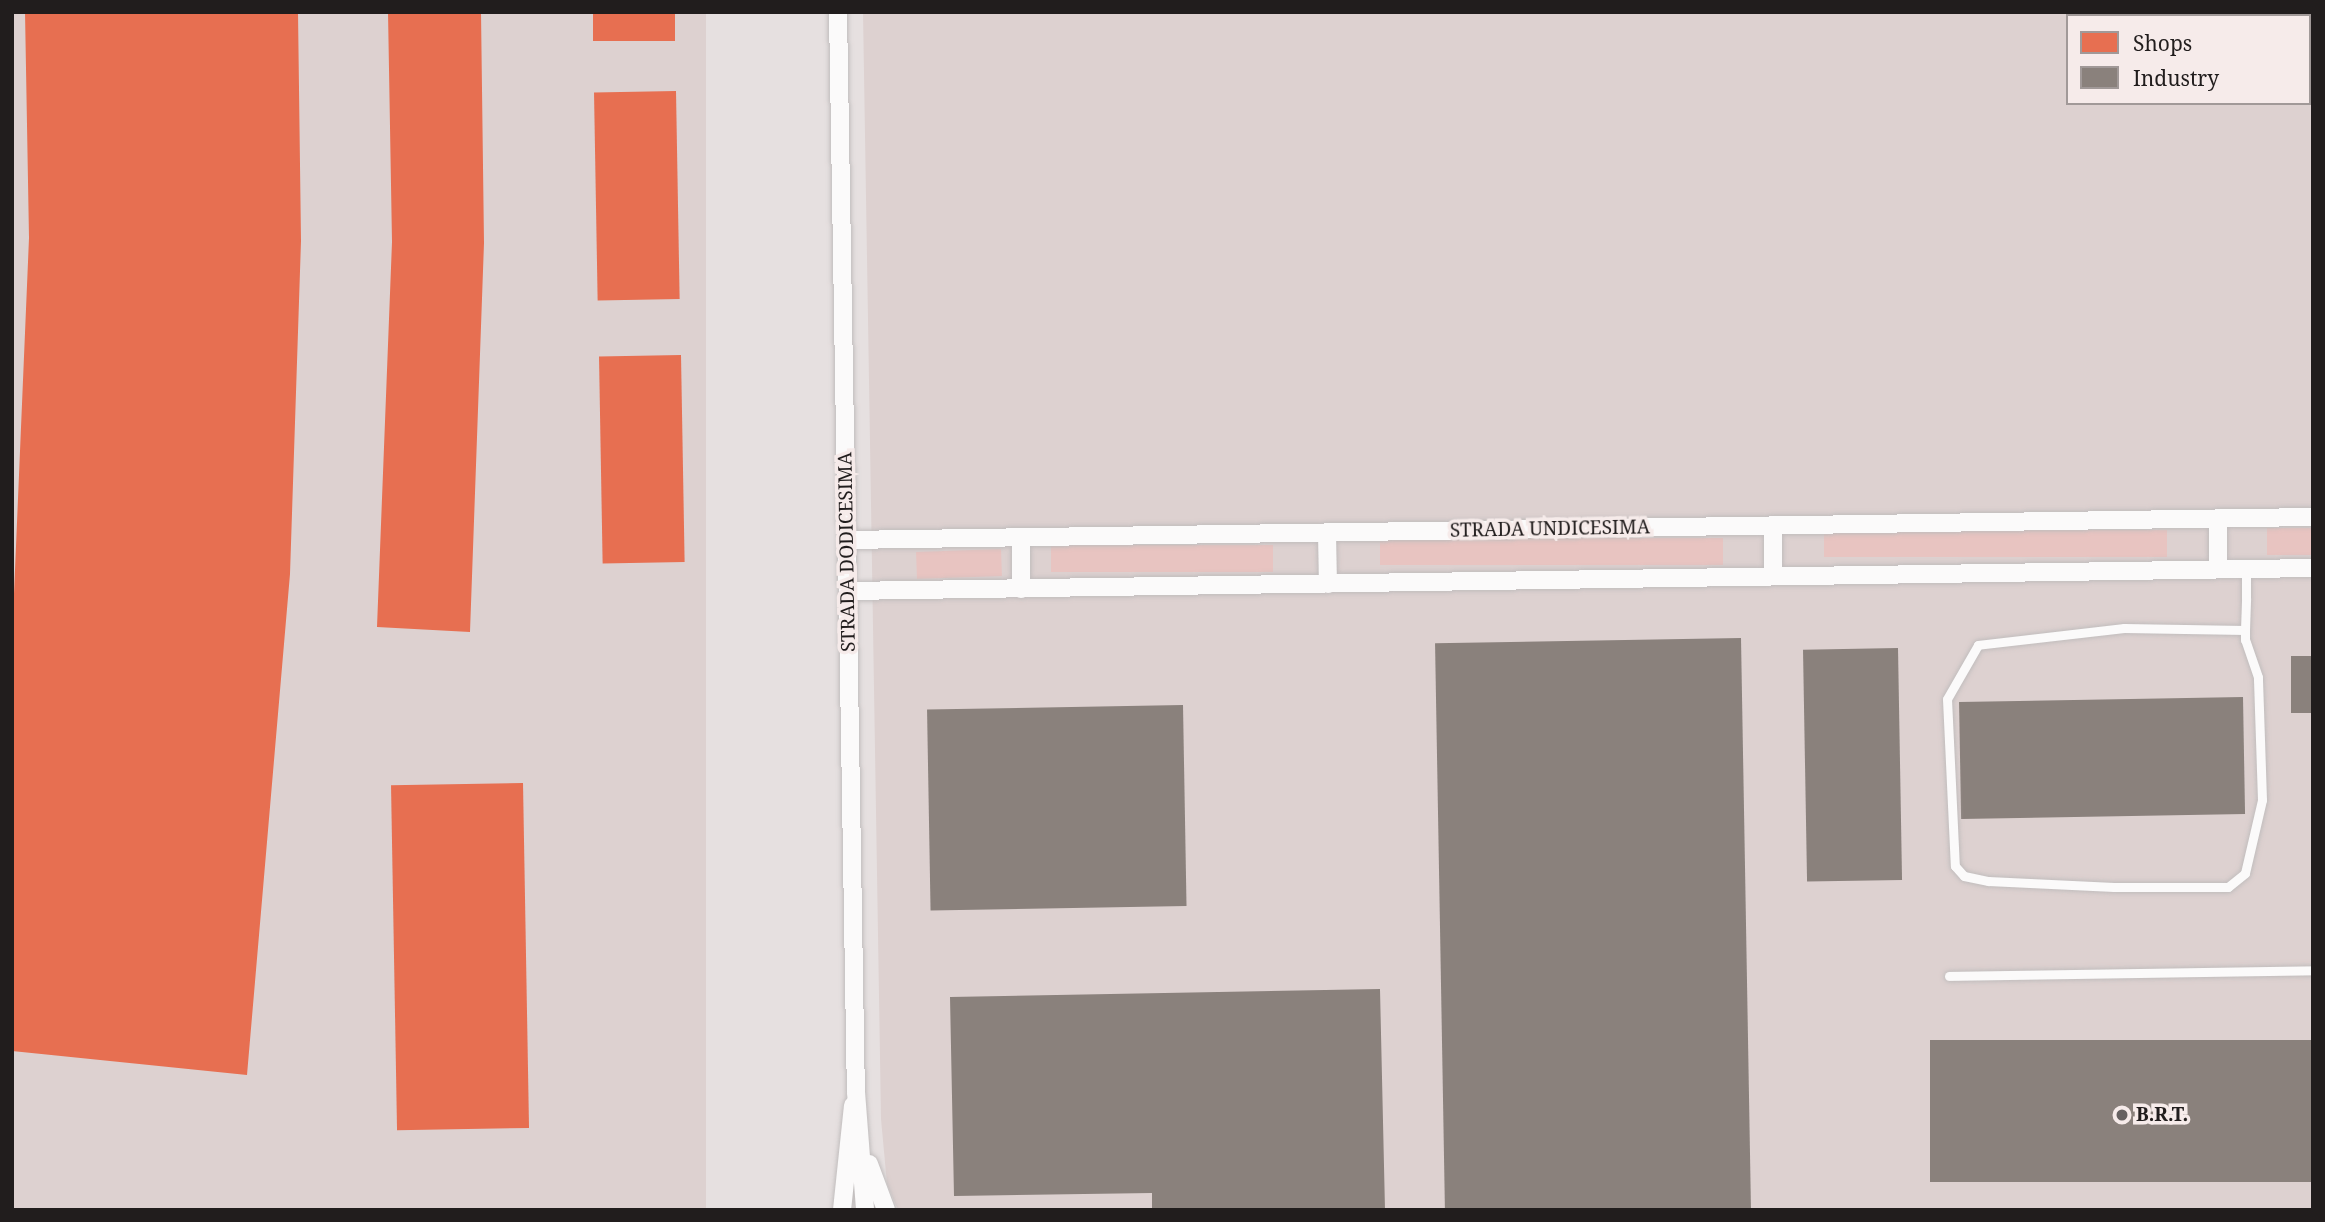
<!DOCTYPE html>
<html>
<head>
<meta charset="utf-8">
<style>
  body { margin:0 }
  #map { position:relative; width:2325px; height:1222px; overflow:hidden; background:#e6e0e0; font-family:"Noto Serif",serif }
  div>[style] { position:absolute }
  .built>* { inset:0; background:#ddd1d0; transform-origin:0 0 }
  .green>* { inset:0; background:#e8c4c1; transform-origin:0 0 }
  .shops>* { inset:0; background:#e76f51; transform-origin:0 0 }
  .industry>* { inset:0; background:#8a817c; transform-origin:0 0 }
  .roads { filter:drop-shadow(0 0 2px #c1bdbd) drop-shadow(0 0 2px #c1bdbd) }
  .service>* { height:9px; margin:-4.5px; padding:0 4.5px; transform-origin:4.5px; border-radius:4.5px; background:#fbfafa }
  .minor>* { height:18px; margin:-9px; padding:0 9px; transform-origin:9px; border-radius:9px; background:#fbfafa }
  .dots>* { width:19px; height:19px; translate:-50% -50%; box-sizing:border-box; border:4px solid #f6ebea; border-radius:50% }
  span { translate:-50% -50%; white-space:nowrap; text-align:center; line-height:1.15; -webkit-text-stroke:7px #f6ebea; paint-order:stroke }
  .street-label { font-size:19px; color:#211d1d }
  .poi-label { font-size:19px; color:#211d1d; font-weight:700 }
  .left { translate:0 -50%; text-align:left }
  .frame { position:absolute; inset:0; border:14px solid #211d1d; pointer-events:none }
  .legend { position:absolute; left:2066px; top:14px; width:245px; height:91px; box-sizing:border-box; background:#f6ebea; border:2px solid #a19998; margin:0; padding:9px 12px; list-style:none; font-size:21px; color:#211d1d }
  .legend li { display:flex; align-items:center; gap:14px; height:35px }
  .legend b { width:35px; border:2px solid #a19998 }
</style>
</head>
<body>
<div id="map">
  <div class="built">
    <div style="left:12px;top:12px;width:694px;height:1198px"></div>
    <div style="clip-path:polygon(evenodd,863px 12px,2313px 12px,2313px 1210px,898px 1210px,887px 1184px,881px 1119px,863px 12px,2068px 16px,2309px 16px,2309px 103px,2068px 103px,2068px 16px)"></div>
  </div>
  <div class="green">
    <div style="left:2313px;top:528px;width:27px;height:46px;rotate:90deg"></div>
    <div style="left:2167px;top:530px;width:27px;height:343px;rotate:90deg"></div>
    <div style="left:1723px;top:538px;width:27px;height:343px;rotate:90deg"></div>
    <div style="left:1273px;top:545px;width:27px;height:222px;rotate:90deg"></div>
    <div style="left:1001px;top:549px;width:27px;height:85px;rotate:88deg"></div>
  </div>
  <div class="shops">
    <div style="clip-path:polygon(25px 12px,298px 12px,301px 241px,290px 574px,247px 1075px,12px 1051px,12px 641px,29px 238px)"></div>
    <div style="clip-path:polygon(388px 12px,481px 12px,484px 243px,470px 632px,377px 627px,392px 242px)"></div>
    <div style="left:593px;top:12px;width:82px;height:29px"></div>
    <div style="left:676px;top:91px;width:208px;height:82px;rotate:89deg"></div>
    <div style="left:681px;top:355px;width:207px;height:82px;rotate:89deg"></div>
    <div style="left:523px;top:783px;width:345px;height:132px;rotate:89deg"></div>
  </div>
  <div class="industry">
    <div style="left:1741px;top:638px;width:572px;height:306px;rotate:89deg"></div>
    <div style="left:1898px;top:648px;width:232px;height:95px;rotate:89deg"></div>
    <div style="left:2291px;top:656px;width:22px;height:57px"></div>
    <div style="left:2243px;top:697px;width:117px;height:284px;rotate:89deg"></div>
    <div style="left:1183px;top:705px;width:201px;height:256px;rotate:89deg"></div>
    <div style="clip-path:polygon(1380px 989px,1385px 1210px,1152px 1210px,1152px 1193px,954px 1196px,950px 997px)"></div>
    <div style="left:2313px;top:1040px;width:142px;height:383px;rotate:90deg"></div>
  </div>
  <div class="roads">
    <div class="service">
      <div style="left:2245px;top:630px;width:121px;rotate:-179.1deg"></div>
      <div style="left:2124px;top:628px;width:147px;rotate:173.4deg"></div>
      <div style="left:1978px;top:645px;width:62px;rotate:119.9deg"></div>
      <div style="left:1947px;top:699px;width:167px;rotate:87.3deg"></div>
      <div style="left:1955px;top:866px;width:13px;rotate:48deg"></div>
      <div style="left:1964px;top:876px;width:25px;rotate:12deg"></div>
      <div style="left:1988px;top:881px;width:126px;rotate:2.7deg"></div>
      <div style="left:2114px;top:887px;width:114px"></div>
      <div style="left:2228px;top:887px;width:22px;rotate:-39deg"></div>
      <div style="left:2245px;top:873px;width:75px;rotate:-76.9deg"></div>
      <div style="left:2262px;top:800px;width:123px;rotate:-91.9deg"></div>
      <div style="left:2258px;top:677px;width:39px;rotate:-109deg"></div>
      <div style="left:2245px;top:640px;width:10px;rotate:-90deg"></div>
      <div style="left:2245px;top:630px;width:32px;rotate:-88deg"></div>
      <div style="left:2246px;top:598px;width:30px;rotate:-90deg"></div>
      <div style="left:1949px;top:976px;width:364px;rotate:-0.9deg"></div>
    </div>
    <div class="minor">
      <div style="left:838px;top:12px;width:1080px;rotate:89.05deg"></div>
      <div style="left:856px;top:1092px;width:118px;rotate:85.6deg"></div>
      <div style="left:2218px;top:519px;width:50px;rotate:90deg"></div>
      <div style="left:1327px;top:533px;width:51px;rotate:88.9deg"></div>
      <div style="left:1021px;top:537px;width:52px;rotate:90deg"></div>
      <div style="left:847px;top:540px;width:1466px;rotate:-0.9deg"></div>
      <div style="left:1773px;top:576px;width:51px;rotate:-90deg"></div>
      <div style="left:848px;top:591px;width:1465px;rotate:-0.9deg"></div>
      <div style="left:869px;top:1164px;width:49px;rotate:69.7deg"></div>
      <div style="left:842px;top:1210px;width:105px;rotate:-84deg"></div>
    </div>
  </div>
  <div class="dots">
    <div style="left:2122px;top:1115px;background:#666161"></div>
  </div>
  <div class="street-label">
    <span style="left:1550px;top:529px;rotate:-1deg">STRADA UNDICESIMA</span>
    <span style="left:847px;top:552px;rotate:-91deg">STRADA DODICESIMA</span>
  </div>
  <div class="poi-label">
    <span class="left" style="left:2136px;top:1115px">B.R.T.</span>
  </div>
  <div class="frame"></div>
  <ul class="legend">
  <li><b style="height:19px;background:#e76f51"></b>Shops</li>
  <li><b style="height:19px;background:#8a817c"></b>Industry</li>
  </ul>
</div>
</body>
</html>
